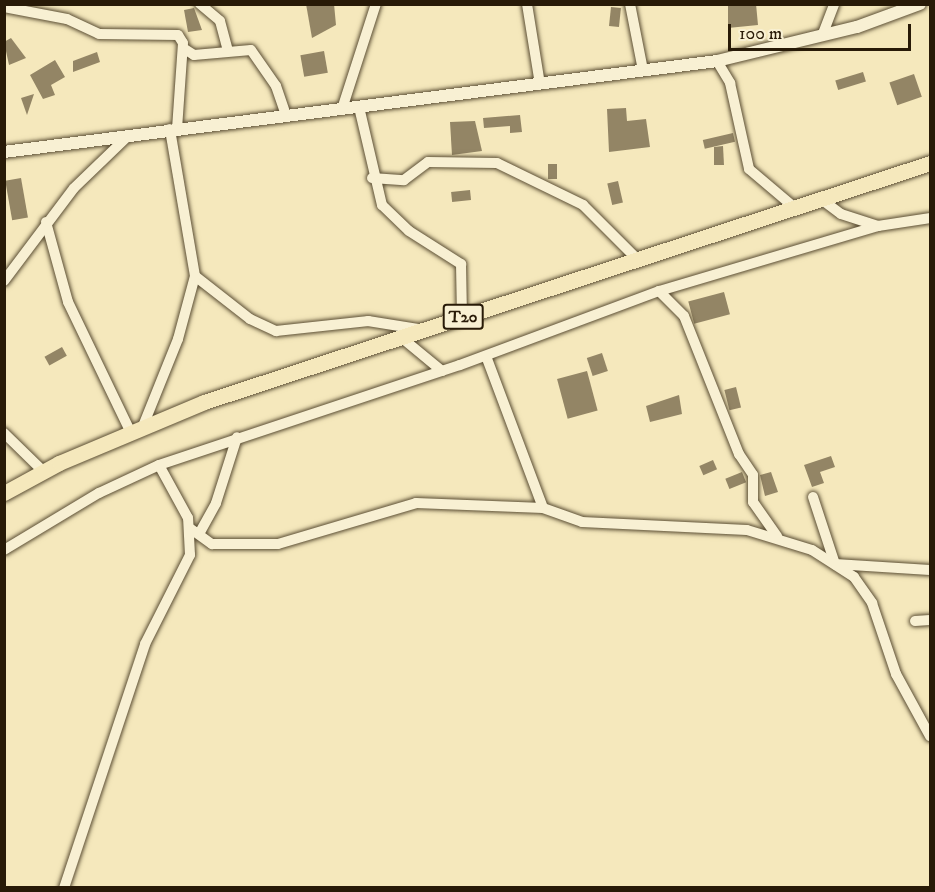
<!DOCTYPE html>
<html>
<head>
<meta charset="utf-8">
<style>
  body { margin:0 }
  #map { position:relative; width:935px; height:892px; overflow:hidden; background:#f5e8bc; font-family:"IM FELL DW Pica",serif }
  div>[style] { position:absolute }
  .building>* { inset:0; background:#938565; transform-origin:0 0 }
  .roads { filter:drop-shadow(0 0 2px #5b4e34) drop-shadow(0 0 2px #5b4e34) }
  .minor>* { height:10px; margin:-5px; padding:0 5px; transform-origin:5px; border-radius:5px; background:#f8f0d3 }
  .tertiary>* { height:12px; margin:-6px; padding:0 6px; transform-origin:6px; border-radius:6px; background:#f8f0d3 }
  .primary>* { height:15px; margin:-7.5px; padding:0 7.5px; transform-origin:7.5px; border-radius:7.5px; background:#f5e8bc }
  span { translate:-50% -50%; white-space:nowrap; text-align:center; line-height:1.15; -webkit-text-stroke:4.5px #f8f0d3; paint-order:stroke }
  .shield-label span { padding:2px 4px; background:#f8f0d3; border:2px solid; border-radius:4px; -webkit-text-stroke-width:0 }
  .shield-label { font-size:16px; color:#281a07; font-weight:700 }
  .frame { position:absolute; inset:0; border:6px solid #281a07; pointer-events:none }
  .scale { position:absolute; left:728px; top:24px; width:183px; height:27px; box-sizing:border-box; border:3px solid #281a07; border-top:0; padding-left:8px; font-size:18px; line-height:21px; white-space:nowrap; color:#281a07; -webkit-text-stroke:4px #f8f0d3; paint-order:stroke }
</style>
</head>
<body>
<div id="map">
  <div class="building">
    <div style="clip-path:polygon(306px 4px,334px 4px,336px 25px,312px 38px)"></div>
    <div style="clip-path:polygon(728px 4px,756px 4px,758px 25px,728px 28px)"></div>
    <div style="left:611px;top:7px;width:10px;height:19px;rotate:6deg"></div>
    <div style="clip-path:polygon(194px 8px,202px 30px,188px 32px,184px 10px)"></div>
    <div style="clip-path:polygon(11px 38px,26px 58px,9px 65px,4px 42px)"></div>
    <div style="left:324px;top:51px;width:22px;height:24px;rotate:80deg"></div>
    <div style="clip-path:polygon(97px 52px,100px 62px,73px 72px,73px 61px)"></div>
    <div style="clip-path:polygon(55px 60px,65px 77px,51px 85px,55px 95px,43px 99px,30px 75px)"></div>
    <div style="left:863px;top:72px;width:10px;height:29px;rotate:73deg"></div>
    <div style="left:914px;top:74px;width:24px;height:26px;rotate:71deg"></div>
    <div style="clip-path:polygon(34px 94px,27px 115px,21px 98px)"></div>
    <div style="clip-path:polygon(626px 108px,627px 121px,646px 119px,650px 147px,609px 152px,607px 109px)"></div>
    <div style="clip-path:polygon(520px 115px,522px 132px,510px 133px,510px 126px,484px 128px,483px 118px)"></div>
    <div style="clip-path:polygon(475px 121px,482px 151px,452px 155px,450px 122px)"></div>
    <div style="left:733px;top:133px;width:9px;height:31px;rotate:77deg"></div>
    <div style="clip-path:polygon(723px 146px,724px 165px,714px 165px,714px 147px)"></div>
    <div style="left:548px;top:164px;width:9px;height:15px"></div>
    <div style="left:21px;top:178px;width:40px;height:16px;rotate:80deg"></div>
    <div style="left:618px;top:181px;width:22px;height:11px;rotate:77deg"></div>
    <div style="left:470px;top:190px;width:10px;height:19px;rotate:84deg"></div>
    <div style="left:724px;top:292px;width:23px;height:37px;rotate:75deg"></div>
    <div style="left:62px;top:347px;width:10px;height:20px;rotate:61deg"></div>
    <div style="left:602px;top:353px;width:19px;height:16px;rotate:72deg"></div>
    <div style="left:587px;top:371px;width:41px;height:31px;rotate:75deg"></div>
    <div style="left:736px;top:387px;width:21px;height:12px;rotate:76deg"></div>
    <div style="clip-path:polygon(679px 395px,682px 414px,650px 422px,646px 406px)"></div>
    <div style="clip-path:polygon(831px 456px,835px 467px,820px 472px,824px 483px,812px 487px,804px 465px)"></div>
    <div style="left:713px;top:460px;width:10px;height:15px;rotate:66deg"></div>
    <div style="left:742px;top:472px;width:11px;height:18px;rotate:68deg"></div>
    <div style="clip-path:polygon(771px 472px,778px 492px,765px 496px,760px 475px)"></div>
  </div>
  <div class="roads">
    <div class="minor">
      <div style="left:200px;top:4px;width:26px;rotate:40deg"></div>
      <div style="left:220px;top:21px;width:31px;rotate:75deg"></div>
      <div style="left:527px;top:4px;width:81px;rotate:80.8deg"></div>
      <div style="left:630px;top:4px;width:67px;rotate:78.9deg"></div>
      <div style="left:4px;top:7px;width:64px;rotate:10.8deg"></div>
      <div style="left:67px;top:19px;width:35px;rotate:25deg"></div>
      <div style="left:99px;top:34px;width:79px;rotate:0.7deg"></div>
      <div style="left:178px;top:35px;width:9px;rotate:58deg"></div>
      <div style="left:183px;top:43px;width:85px;rotate:94deg"></div>
      <div style="left:822px;top:36px;width:34px;rotate:-69deg"></div>
      <div style="left:183px;top:48px;width:13px;rotate:32deg"></div>
      <div style="left:194px;top:55px;width:57px;rotate:-5deg"></div>
      <div style="left:251px;top:50px;width:44px;rotate:55.2deg"></div>
      <div style="left:276px;top:86px;width:31px;rotate:71deg"></div>
      <div style="left:717px;top:61px;width:26px;rotate:59deg"></div>
      <div style="left:730px;top:83px;width:88px;rotate:77.5deg"></div>
      <div style="left:749px;top:169px;width:60px;rotate:40.3deg"></div>
      <div style="left:359px;top:107px;width:101px;rotate:76.8deg"></div>
      <div style="left:382px;top:205px;width:37px;rotate:44deg"></div>
      <div style="left:409px;top:231px;width:62px;rotate:32.4deg"></div>
      <div style="left:461px;top:264px;width:54px;rotate:88.9deg"></div>
      <div style="left:342px;top:109px;width:110px;rotate:-72.1deg"></div>
      <div style="left:372px;top:178px;width:32px;rotate:4deg"></div>
      <div style="left:404px;top:180px;width:30px;rotate:-37deg"></div>
      <div style="left:428px;top:162px;width:69px;rotate:0.8deg"></div>
      <div style="left:497px;top:163px;width:96px;rotate:26deg"></div>
      <div style="left:583px;top:205px;width:78px;rotate:45deg"></div>
      <div style="left:821px;top:199px;width:25px;rotate:37deg"></div>
      <div style="left:841px;top:214px;width:39px;rotate:18deg"></div>
      <div style="left:878px;top:226px;width:53px;rotate:-8.7deg"></div>
      <div style="left:46px;top:222px;width:83px;rotate:74.6deg"></div>
      <div style="left:68px;top:302px;width:143px;rotate:64.3deg"></div>
      <div style="left:195px;top:276px;width:70px;rotate:38deg"></div>
      <div style="left:250px;top:319px;width:29px;rotate:25deg"></div>
      <div style="left:276px;top:331px;width:93px;rotate:-6.2deg"></div>
      <div style="left:368px;top:321px;width:57px;rotate:9.1deg"></div>
      <div style="left:4px;top:281px;width:116px;rotate:-53deg"></div>
      <div style="left:74px;top:188px;width:75px;rotate:-43.9deg"></div>
      <div style="left:659px;top:291px;width:35px;rotate:45deg"></div>
      <div style="left:684px;top:316px;width:149px;rotate:68.3deg"></div>
      <div style="left:739px;top:454px;width:25px;rotate:56deg"></div>
      <div style="left:753px;top:475px;width:27px;rotate:90deg"></div>
      <div style="left:753px;top:502px;width:42px;rotate:54.8deg"></div>
      <div style="left:402px;top:338px;width:52px;rotate:39.5deg"></div>
      <div style="left:486px;top:356px;width:162px;rotate:69.4deg"></div>
      <div style="left:543px;top:508px;width:41px;rotate:19.7deg"></div>
      <div style="left:582px;top:522px;width:165px;rotate:2.8deg"></div>
      <div style="left:747px;top:530px;width:68px;rotate:17.1deg"></div>
      <div style="left:812px;top:550px;width:50px;rotate:32.7deg"></div>
      <div style="left:854px;top:577px;width:32px;rotate:55deg"></div>
      <div style="left:872px;top:603px;width:75px;rotate:71.3deg"></div>
      <div style="left:896px;top:674px;width:71px;rotate:61.3deg"></div>
      <div style="left:143px;top:426px;width:94px;rotate:-68.1deg"></div>
      <div style="left:178px;top:339px;width:65px;rotate:-74.9deg"></div>
      <div style="left:195px;top:276px;width:149px;rotate:-99.7deg"></div>
      <div style="left:4px;top:433px;width:56px;rotate:44.3deg"></div>
      <div style="left:813px;top:497px;width:71px;rotate:71.8deg"></div>
      <div style="left:835px;top:564px;width:95px;rotate:3.6deg"></div>
      <div style="left:191px;top:529px;width:26px;rotate:36deg"></div>
      <div style="left:212px;top:544px;width:66px"></div>
      <div style="left:278px;top:544px;width:144px;rotate:-16.5deg"></div>
      <div style="left:416px;top:503px;width:127px;rotate:2.3deg"></div>
      <div style="left:199px;top:534px;width:35px;rotate:-61deg"></div>
      <div style="left:216px;top:503px;width:69px;rotate:-72.3deg"></div>
      <div style="left:4px;top:550px;width:111px;rotate:-31deg"></div>
      <div style="left:99px;top:493px;width:66px;rotate:-25deg"></div>
      <div style="left:159px;top:465px;width:317px;rotate:-18.4deg"></div>
      <div style="left:460px;top:365px;width:212px;rotate:-20.4deg"></div>
      <div style="left:659px;top:291px;width:228px;rotate:-16.5deg"></div>
      <div style="left:915px;top:621px;width:15px;rotate:-4deg"></div>
      <div style="left:64px;top:888px;width:257px;rotate:-71.6deg"></div>
      <div style="left:145px;top:644px;width:100px;rotate:-63.2deg"></div>
      <div style="left:190px;top:555px;width:37px;rotate:-93deg"></div>
      <div style="left:188px;top:518px;width:60px;rotate:-118.7deg"></div>
    </div>
    <div class="tertiary">
      <div style="left:4px;top:152px;width:719px;rotate:-7.27deg"></div>
      <div style="left:717px;top:61px;width:144px;rotate:-13.7deg"></div>
      <div style="left:857px;top:27px;width:67px;rotate:-20.1deg"></div>
    </div>
    <div class="primary">
      <div style="left:4px;top:493px;width:63px;rotate:-28.6deg"></div>
      <div style="left:59px;top:463px;width:157px;rotate:-22.8deg"></div>
      <div style="left:204px;top:402px;width:764px;rotate:-18.22deg"></div>
    </div>
  </div>
  <div class="shield-label">
    <span style="left:463px;top:317px">T20</span>
  </div>
  <div class="frame"></div>
  <div class="scale">100 m</div>
</div>
</body>
</html>
